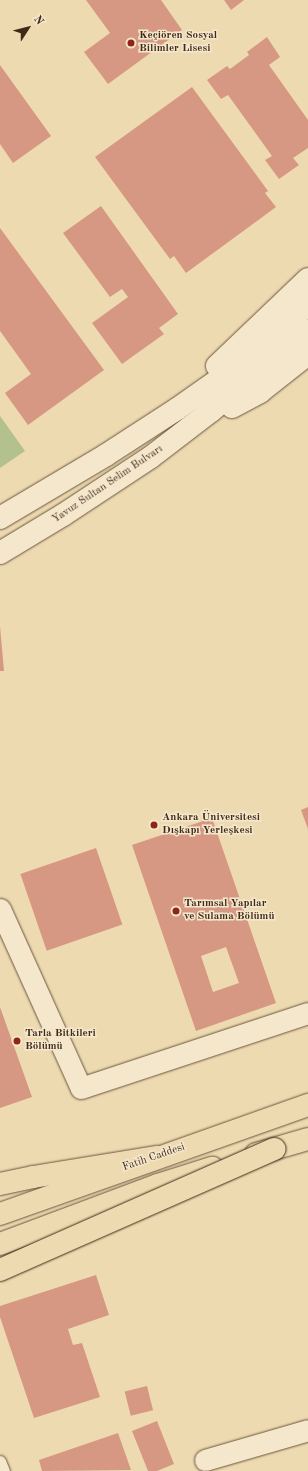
<!DOCTYPE html>
<html>
<head>
<meta charset="utf-8">
<style>
  body { margin:0 }
  #map { position:relative; width:308px; height:1471px; overflow:hidden; background:#eedab1; font-family:"Old Standard TT",serif }
  div>[style] { position:absolute }
  .green>* { inset:0; background:#b3c18f }
  .building>* { inset:0; background:#d69883; transform-origin:0 0 }
  .roads { filter:drop-shadow(0 0 1px #6b553e) drop-shadow(0 0 1px #6b553e) }
  .service>* { height:11px; margin:-5.5px; padding:0 5.5px; transform-origin:5.5px; border-radius:5.5px; background:#f4e7cc }
  .minor>* { height:21px; margin:-10.5px; padding:0 10.5px; transform-origin:10.5px; border-radius:10.5px; background:#f4e7cc }
  .secondary>* { height:22px; margin:-11px; padding:0 11px; transform-origin:11px; border-radius:11px; background:#f4e7cc }
  .primary>* { height:22px; margin:-11px; padding:0 11px; transform-origin:11px; border-radius:11px; background:#eedab1 }
  .trunk>* { height:22px; margin:-11px; padding:0 11px; transform-origin:11px; border-radius:11px; background:#eedab1 }
  .bridges { filter:drop-shadow(0 0 1px #3f2918) drop-shadow(0 0 1px #3f2918) }
  .trunk-bridge>* { height:22px; margin:-11px; padding:0 11px; transform-origin:11px; border-radius:11px; background:#eedab1 }
  .dots>* { width:11px; height:11px; translate:-50% -50%; box-sizing:border-box; border:2px solid #f4e7cc; border-radius:50% }
  span { translate:-50% -50%; white-space:nowrap; text-align:center; line-height:1.15; -webkit-text-stroke:3px #f4e7cc; paint-order:stroke }
  .poi-label { font-size:11px; color:#3f2918; font-weight:700 }
  .left { translate:0 -50%; text-align:left }
  .street-label { font-size:11px; color:#3f2918 }
  .north { position:absolute; left:8px; top:8px; width:40px; height:40px; -webkit-text-stroke:3px #f4e7cc; paint-order:stroke; rotate:54deg; font-size:11px; font-weight:700; line-height:16px; text-align:center; color:#3f2918 }
  .north::after { content:''; display:block; margin:auto; width:14px; height:18px; background:#3f2918; clip-path:polygon(50% 0,100% 100%,50% 72%,0 100%) }
</style>
</head>
<body>
<div id="map">
  <div class="green">
    <div style="clip-path:polygon(0 416px,25px 451px,0 468px)"></div>
  </div>
  <div class="building">
    <div style="clip-path:polygon(86px 0,161px 0,182px 30px,108px 84px,84px 52px,110px 33px)"></div>
    <div style="clip-path:polygon(224px 0,244px 0,231px 10px)"></div>
    <div style="clip-path:polygon(267px 37px,280px 57px,269px 65px,308px 120px,308px 148px,293px 158px,299px 165px,279px 179px,265px 160px,272px 156px,228px 95px,221px 99px,207px 80px,227px 66px,230px 69px,249px 55px,247px 52px)"></div>
    <div style="clip-path:polygon(0 65px,51px 136px,13px 163px,0 144px)"></div>
    <div style="clip-path:polygon(192px 87px,268px 191px,265px 193px,276px 207px,186px 273px,174px 256px,170px 259px,95px 157px)"></div>
    <div style="clip-path:polygon(101px 206px,178px 314px,159px 328px,164px 334px,122px 364px,92px 323px,128px 297px,122px 289px,110px 297px,63px 233px)"></div>
    <div style="clip-path:polygon(0 228px,104px 370px,28px 425px,5px 393px,31px 374px,0 331px)"></div>
    <div style="clip-path:polygon(0 626px,4px 671px,0 671px)"></div>
    <div style="clip-path:polygon(308px 807px,308px 829px,301px 810px)"></div>
    <div style="clip-path:polygon(evenodd,212px 818px,276px 1003px,196px 1031px,132px 845px,212px 818px,226px 947px,239px 983px,213px 992px,201px 956px,226px 947px)"></div>
    <div style="left:96px;top:848px;width:81px;height:80px;rotate:71deg"></div>
    <div style="clip-path:polygon(0 1007px,32px 1097px,0 1108px)"></div>
    <div style="clip-path:polygon(96px 1275px,109px 1315px,68px 1329px,73px 1345px,82px 1343px,100px 1397px,34px 1418px,0 1317px,0 1306px)"></div>
    <div style="left:147px;top:1386px;width:25px;height:23px;rotate:76deg"></div>
    <div style="clip-path:polygon(157px 1421px,174px 1464px,157px 1471px,148px 1471px,132px 1431px)"></div>
    <div style="clip-path:polygon(118px 1433px,131px 1470px,42px 1471px,39px 1460px)"></div>
  </div>
  <div class="roads">
    <div class="service">
      <div style="left:0;top:1461px;width:11px;rotate:68deg"></div>
    </div>
    <div class="minor">
      <div style="left:0;top:909px;width:196px;rotate:65.7deg"></div>
      <div style="left:81px;top:1088px;width:239px;rotate:-18.3deg"></div>
      <div style="left:205px;top:1460px;width:107px;rotate:-16.2deg"></div>
    </div>
    <div class="secondary">
      <div style="left:217px;top:366px;width:126px;rotate:-43.7deg"></div>
      <div style="left:232px;top:407px;width:32px;rotate:-28deg"></div>
      <div style="left:260px;top:392px;width:61px;rotate:-38.4deg"></div>
      <div style="left:0;top:518px;width:123px;rotate:-30.7deg"></div>
      <div style="left:106px;top:455px;width:85px;rotate:-32.9deg"></div>
      <div style="left:177px;top:409px;width:66px;rotate:-35.1deg"></div>
      <div style="left:231px;top:371px;width:52px;rotate:-39.5deg"></div>
      <div style="left:271px;top:338px;width:50px;rotate:-42.6deg"></div>
      <div style="left:0;top:553px;width:74px;rotate:-31.1deg"></div>
      <div style="left:63px;top:515px;width:105px;rotate:-33.4deg"></div>
      <div style="left:151px;top:457px;width:76px;rotate:-37.5deg"></div>
      <div style="left:211px;top:411px;width:126px;rotate:-39.9deg"></div>
    </div>
    <div class="primary">
      <div style="left:256px;top:1154px;width:54px;rotate:-16.1deg"></div>
      <div style="left:0;top:1214px;width:327px;rotate:-19.5deg"></div>
      <div style="left:0;top:1244px;width:169px;rotate:-20.5deg"></div>
      <div style="left:158px;top:1185px;width:57px;rotate:-17.5deg"></div>
    </div>
    <div class="trunk">
      <div style="left:0;top:1184px;width:34px;rotate:-12deg"></div>
      <div style="left:33px;top:1177px;width:126px;rotate:-9.2deg"></div>
    </div>
  </div>
  <div class="bridges">
    <div class="trunk-bridge">
      <div style="left:0;top:1270px;width:300px;rotate:-23.8deg"></div>
    </div>
  </div>
  <div class="dots">
    <div style="left:131px;top:43px;background:#8f2418"></div>
    <div style="left:154px;top:825px;background:#8f2418"></div>
    <div style="left:176px;top:911px;background:#8f2418"></div>
    <div style="left:17px;top:1041px;background:#8f2418"></div>
  </div>
  <div class="poi-label">
    <span class="left" style="left:139px;top:43px">Keçiören Sosyal<br>Bilimler Lisesi</span>
    <span class="left" style="left:162px;top:825px">Ankara Üniversitesi<br>Dışkapı Yerleşkesi</span>
    <span class="left" style="left:184px;top:911px">Tarımsal Yapılar<br>ve Sulama Bölümü</span>
    <span class="left" style="left:25px;top:1041px">Tarla Bitkileri<br>Bölümü</span>
  </div>
  <div class="street-label">
    <span style="left:108px;top:485px;rotate:-34deg">Yavuz Sultan Selim Bulvarı</span>
    <span style="left:154px;top:1158px;rotate:-19deg">Fatih Caddesi</span>
  </div>
  <div class="north">N</div>
</div>
</body>
</html>
